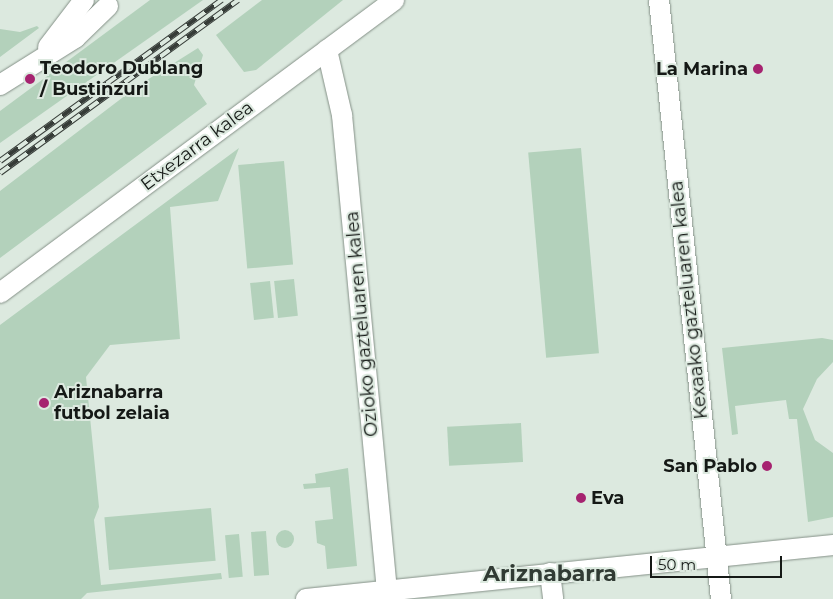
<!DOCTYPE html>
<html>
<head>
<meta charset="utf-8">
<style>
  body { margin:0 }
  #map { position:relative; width:833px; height:599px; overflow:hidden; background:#dce9df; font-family:Montserrat,sans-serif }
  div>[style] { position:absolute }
  .green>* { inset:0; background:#b3d1bb; transform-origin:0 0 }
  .round { border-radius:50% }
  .roads { filter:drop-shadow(0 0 1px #849087) drop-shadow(0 0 1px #849087) }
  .minor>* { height:20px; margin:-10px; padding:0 10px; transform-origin:10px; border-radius:10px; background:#fff }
  .rail>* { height:5.5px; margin-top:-2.75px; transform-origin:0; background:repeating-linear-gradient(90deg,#dce9df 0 11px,#363c38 0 22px); box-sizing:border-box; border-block:1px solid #363c38 }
  .dots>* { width:14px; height:14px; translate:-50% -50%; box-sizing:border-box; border:2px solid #dce9df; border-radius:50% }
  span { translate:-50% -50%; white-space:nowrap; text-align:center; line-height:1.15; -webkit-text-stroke:4px #dce9df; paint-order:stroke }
  .poi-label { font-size:18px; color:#151916; font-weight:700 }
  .left { translate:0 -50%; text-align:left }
  .right { translate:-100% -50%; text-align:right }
  .street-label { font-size:18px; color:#151916 }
  .district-label { font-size:22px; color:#313b34; font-weight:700 }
  .scale { position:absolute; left:650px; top:556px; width:132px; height:22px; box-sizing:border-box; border:2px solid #151916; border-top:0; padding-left:6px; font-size:15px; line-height:18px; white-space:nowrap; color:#151916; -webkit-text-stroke:4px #dce9df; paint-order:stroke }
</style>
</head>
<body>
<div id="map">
  <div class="green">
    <div style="clip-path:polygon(150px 0,203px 0,0 143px,0 111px)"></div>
    <div style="clip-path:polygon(262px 0,343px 0,256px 70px,244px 72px,216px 35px)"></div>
    <div style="clip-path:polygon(37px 26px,39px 28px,0 57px,0 29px,20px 32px)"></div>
    <div style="clip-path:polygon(198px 48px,203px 55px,194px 85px,207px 104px,0 258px,0 191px,139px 85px)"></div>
    <div style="clip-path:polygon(239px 148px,218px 201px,170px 207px,180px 339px,110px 345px,86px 377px,99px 507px,94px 520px,101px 585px,221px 573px,222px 579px,87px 593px,81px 599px,0 599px,0 325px)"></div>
    <div style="left:581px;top:148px;width:206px;height:53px;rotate:85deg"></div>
    <div style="left:284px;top:161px;width:104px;height:46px;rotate:85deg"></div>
    <div style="left:294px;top:279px;width:37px;height:20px;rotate:84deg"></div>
    <div style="left:270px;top:281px;width:37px;height:20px;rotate:84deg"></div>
    <div style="clip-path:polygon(822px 338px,833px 340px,833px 362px,817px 379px,803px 409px,815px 440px,833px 453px,833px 517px,808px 522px,797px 419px,789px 419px,786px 400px,735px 406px,738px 434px,732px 435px,722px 348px)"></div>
    <div style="left:521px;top:423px;width:39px;height:74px;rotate:87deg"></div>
    <div style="clip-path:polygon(348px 468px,357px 566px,327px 569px,325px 546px,317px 543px,315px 521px,333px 519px,330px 487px,304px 489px,303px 484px,316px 483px,315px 474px)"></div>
    <div style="left:211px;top:508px;width:53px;height:107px;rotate:85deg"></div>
    <div class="round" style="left:276px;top:530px;width:18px;height:18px"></div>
    <div style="left:266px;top:531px;width:44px;height:15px;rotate:86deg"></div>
    <div style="left:239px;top:534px;width:43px;height:14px;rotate:85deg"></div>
  </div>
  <div class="roads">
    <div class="minor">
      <div style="left:659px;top:0;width:602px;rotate:84.09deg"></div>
      <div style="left:48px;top:47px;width:59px;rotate:-52.5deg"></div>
      <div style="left:327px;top:50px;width:67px;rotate:77deg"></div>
      <div style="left:342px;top:115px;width:486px;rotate:84.6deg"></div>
      <div style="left:0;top:85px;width:89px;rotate:-32.1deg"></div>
      <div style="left:75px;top:38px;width:46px;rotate:-44.1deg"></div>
      <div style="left:0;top:293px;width:491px;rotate:-36.6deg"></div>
      <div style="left:550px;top:573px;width:26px;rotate:83deg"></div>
      <div style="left:306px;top:599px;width:530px;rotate:-5.85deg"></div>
    </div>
  </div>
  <div class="rail">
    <div style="left:0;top:161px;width:274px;rotate:-36deg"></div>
    <div style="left:0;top:173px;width:294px;rotate:-36deg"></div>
  </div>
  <div class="dots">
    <div style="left:758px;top:69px;background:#a62370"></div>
    <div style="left:30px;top:79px;background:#a62370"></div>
    <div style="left:44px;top:403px;background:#a62370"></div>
    <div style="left:767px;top:466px;background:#a62370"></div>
    <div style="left:581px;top:498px;background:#a62370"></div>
  </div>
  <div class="poi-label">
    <span class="left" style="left:40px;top:79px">Teodoro Dublang<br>/ Bustinzuri</span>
    <span class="right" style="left:748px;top:69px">La Marina</span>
    <span class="left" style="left:54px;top:403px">Ariznabarra<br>futbol zelaia</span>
    <span class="right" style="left:757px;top:466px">San Pablo</span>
    <span class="left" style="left:591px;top:498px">Eva</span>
  </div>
  <div class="street-label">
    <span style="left:197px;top:146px;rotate:-37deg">Etxezarra kalea</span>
    <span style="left:689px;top:300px;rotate:-96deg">Kexaako gazteluaren kalea</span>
    <span style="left:362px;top:324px;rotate:-95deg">Ozioko gazteluaren kalea</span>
  </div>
  <div class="district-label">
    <span style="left:550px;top:574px">Ariznabarra</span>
  </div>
  <div class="scale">50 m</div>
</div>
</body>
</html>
